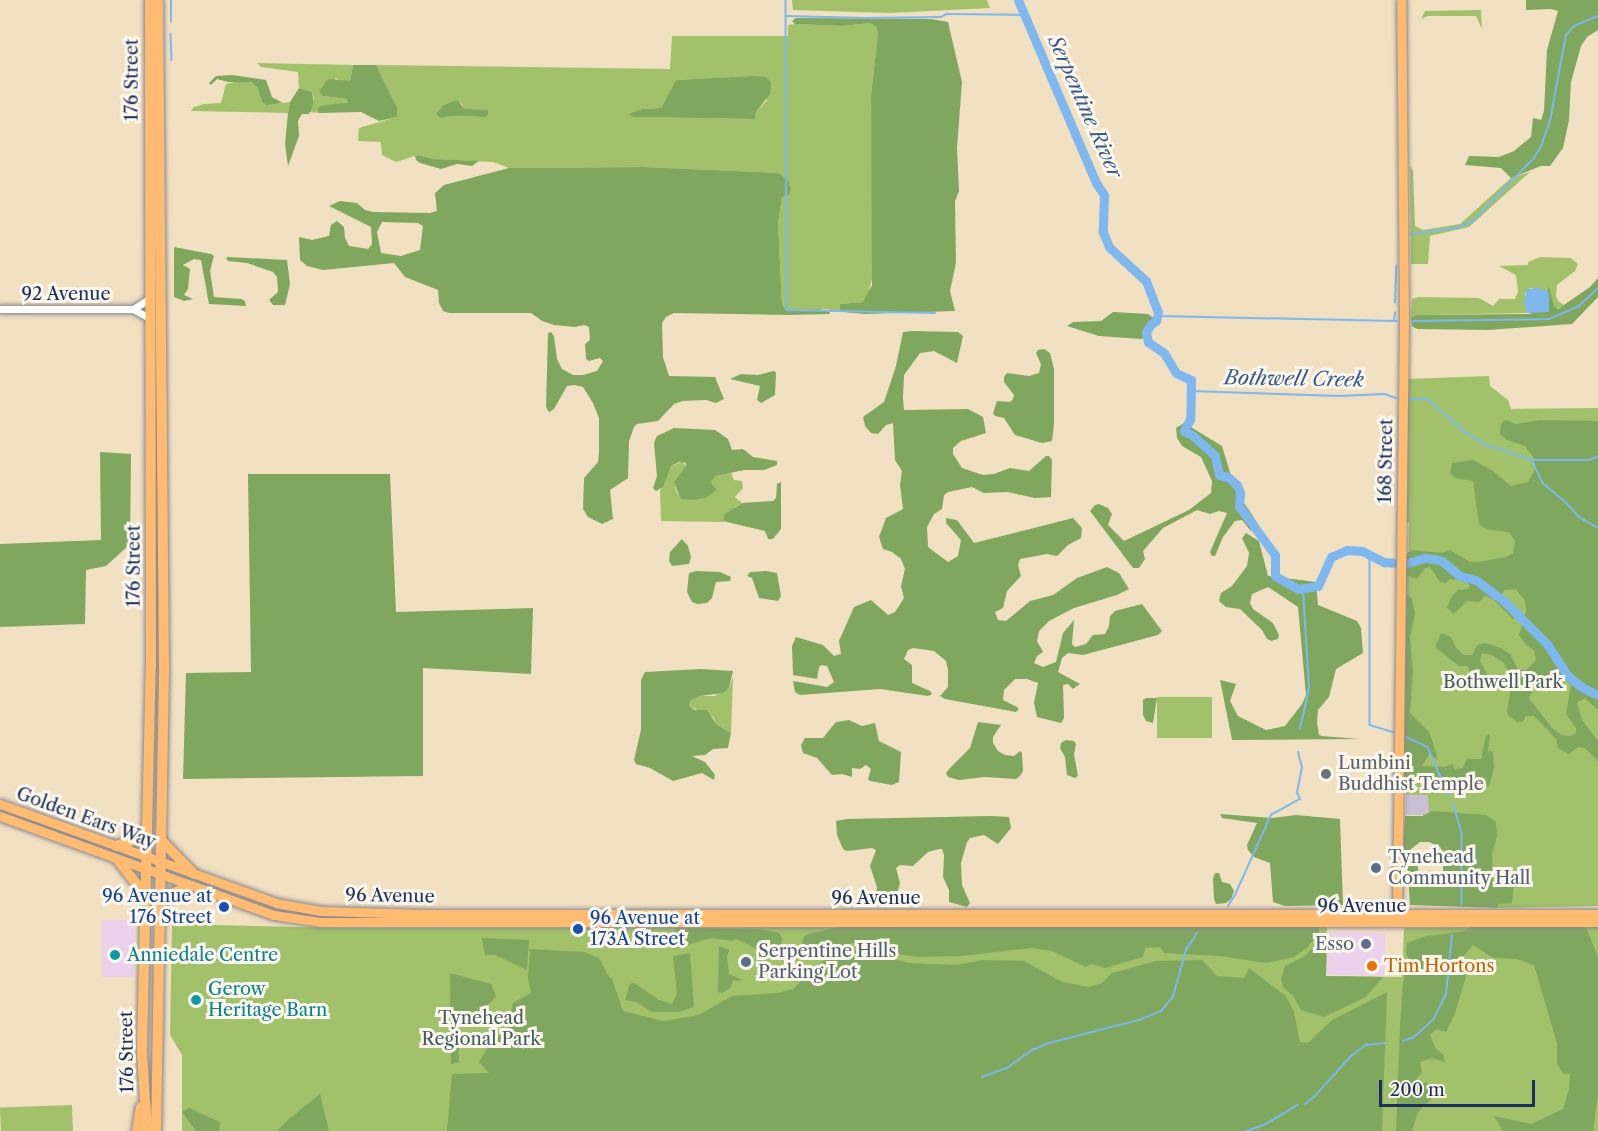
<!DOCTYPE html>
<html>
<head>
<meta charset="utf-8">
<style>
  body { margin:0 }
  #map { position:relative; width:1598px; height:1131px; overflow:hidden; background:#f2e0c2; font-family:"Libre Caslon Text",serif }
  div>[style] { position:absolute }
  .built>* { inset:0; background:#ebd1eb; transform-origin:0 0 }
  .industrial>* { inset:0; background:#cbbfd5; transform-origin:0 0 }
  .green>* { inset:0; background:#a1c16a; transform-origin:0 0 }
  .forest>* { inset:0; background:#80a75e }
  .water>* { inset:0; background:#7eb8ef }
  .stream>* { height:1.5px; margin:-0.75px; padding:0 0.75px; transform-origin:0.75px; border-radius:0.75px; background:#7eb8ef }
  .river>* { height:9px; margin:-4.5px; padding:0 4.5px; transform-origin:4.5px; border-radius:4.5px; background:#7eb8ef }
  .roads { filter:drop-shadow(0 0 2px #868890) drop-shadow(0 0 2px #868890) }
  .minor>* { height:7px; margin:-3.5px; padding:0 3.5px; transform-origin:3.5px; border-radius:3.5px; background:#fff }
  .major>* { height:9px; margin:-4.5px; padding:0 4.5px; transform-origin:4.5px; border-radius:4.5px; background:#febb71 }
  .highway>* { height:10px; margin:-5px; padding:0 5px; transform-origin:5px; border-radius:5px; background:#febb71 }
  .dots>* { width:16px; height:16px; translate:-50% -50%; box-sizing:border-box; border:3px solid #fbf7ec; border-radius:50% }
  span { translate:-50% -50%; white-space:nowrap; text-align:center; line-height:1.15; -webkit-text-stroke:6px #fbf7ec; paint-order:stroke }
  .street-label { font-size:18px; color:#1b2f5e }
  .park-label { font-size:18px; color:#435b62 }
  .worship-label { font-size:18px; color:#5b616d }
  .left { translate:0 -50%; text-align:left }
  .service-label { font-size:18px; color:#4e5e75 }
  .right { translate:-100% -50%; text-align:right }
  .transit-label { font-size:18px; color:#164399 }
  .culture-label { font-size:18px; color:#0d838f }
  .food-label { font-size:18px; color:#c56008 }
  .water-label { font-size:20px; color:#39588a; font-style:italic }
  .scale { position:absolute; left:1379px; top:1080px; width:156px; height:27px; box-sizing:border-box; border:3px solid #1b2f5e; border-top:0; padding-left:8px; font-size:18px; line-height:21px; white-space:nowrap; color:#1b2f5e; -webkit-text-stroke:4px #fbf7ec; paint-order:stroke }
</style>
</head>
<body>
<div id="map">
  <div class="built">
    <div style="left:102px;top:920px;width:32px;height:57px"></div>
    <div style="left:1385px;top:933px;width:43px;height:57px;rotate:91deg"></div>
  </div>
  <div class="industrial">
    <div style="left:1406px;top:795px;width:23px;height:20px"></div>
  </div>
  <div class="green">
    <div style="clip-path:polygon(792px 0,987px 0,990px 8px,890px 13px,793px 10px)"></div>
    <div style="clip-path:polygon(1481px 10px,1482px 29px,1476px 16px,1428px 16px,1421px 19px,1425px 11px)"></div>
    <div style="clip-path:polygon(evenodd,870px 23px,876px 27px,878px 33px,871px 95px,874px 272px,867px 298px,863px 302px,840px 304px,843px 312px,826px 309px,792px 311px,785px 309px,782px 304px,778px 223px,782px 197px,778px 173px,644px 167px,509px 168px,493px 162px,434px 159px,418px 155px,396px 162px,382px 155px,381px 142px,358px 141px,359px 128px,397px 117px,397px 107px,376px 65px,670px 69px,672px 36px,788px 36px,788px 25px,795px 24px,842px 26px,870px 23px,751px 76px,767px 100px,756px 112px,755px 119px,634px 117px,629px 114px,642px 109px,661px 108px,676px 80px,751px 76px,870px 23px,461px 103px,465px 109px,485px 117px,450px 116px,444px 105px,461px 103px)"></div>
    <div style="clip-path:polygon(257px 63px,353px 65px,350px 81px,342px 82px,336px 78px,323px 96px,346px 99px,349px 101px,317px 109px,319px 113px,309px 112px,314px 103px,314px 98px,312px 92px,299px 88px,298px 72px,261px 67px)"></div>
    <div style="clip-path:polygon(239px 81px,253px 82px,257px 87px,262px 102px,277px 104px,290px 102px,288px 113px,191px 111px,194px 107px,204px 104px,221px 103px,226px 84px)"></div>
    <div style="clip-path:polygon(1410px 166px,1413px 171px,1415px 226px,1423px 230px,1460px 224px,1511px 178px,1530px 172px,1469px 227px,1430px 236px,1428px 264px,1411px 264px)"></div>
    <div style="clip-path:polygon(1540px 257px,1571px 258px,1578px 264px,1575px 271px,1557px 285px,1556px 296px,1558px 301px,1564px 305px,1562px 307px,1555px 309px,1547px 288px,1546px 291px,1530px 288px,1525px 294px,1527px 313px,1416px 315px,1411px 318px,1412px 299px,1418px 297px,1479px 298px,1493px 306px,1499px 299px,1515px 299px,1518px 291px,1516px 275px,1499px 266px,1528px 265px,1528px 262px)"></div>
    <div style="clip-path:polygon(1489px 376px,1490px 386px,1508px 400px,1511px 409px,1598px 408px,1598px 906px,1498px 908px,1455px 816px,1429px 815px,1428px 795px,1406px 795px,1406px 791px,1402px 791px,1402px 785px,1406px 785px,1405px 575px,1408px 575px,1409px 523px,1406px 521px,1407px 379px)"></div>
    <div style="clip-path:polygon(682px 462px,686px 466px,675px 487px,678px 495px,686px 499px,701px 499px,717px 490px,711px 482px,716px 476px,731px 473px,734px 480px,742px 481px,743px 488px,735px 497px,742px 503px,736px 506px,723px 521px,724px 522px,661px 521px,660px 491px,671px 466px)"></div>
    <div style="clip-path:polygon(733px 677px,731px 733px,717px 725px,713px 717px,689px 706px,691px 700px,700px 696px,714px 696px,729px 688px)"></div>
    <div style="left:1212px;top:697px;width:41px;height:55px;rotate:90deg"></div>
    <div style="clip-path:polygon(172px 924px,346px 928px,1327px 927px,1326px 976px,1402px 977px,1404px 928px,1598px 926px,1598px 1131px,182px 1131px,182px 1055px,170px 1035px)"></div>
    <div style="left:72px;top:1105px;width:26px;height:72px;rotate:88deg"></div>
  </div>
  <div class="forest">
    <div style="clip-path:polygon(1526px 0,1598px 0,1598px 30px,1587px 37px,1581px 46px,1571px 82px,1569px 120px,1563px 148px,1550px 166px,1541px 166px,1511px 178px,1501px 168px,1465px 165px,1469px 156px,1499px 157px,1514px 151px,1531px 137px,1533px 118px,1541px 120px,1544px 111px,1547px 50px,1558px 11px,1551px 9px,1526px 10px)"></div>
    <div style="clip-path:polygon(796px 18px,931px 19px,948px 22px,962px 82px,957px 148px,959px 191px,955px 201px,956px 263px,950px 291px,955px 311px,865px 314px,843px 312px,840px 309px,840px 304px,863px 302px,872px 285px,871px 95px,878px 33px,876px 27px,870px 23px,842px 26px,795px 24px,792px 21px)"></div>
    <div style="clip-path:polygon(353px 65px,376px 65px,397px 107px,397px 117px,379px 121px,361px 112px,319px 113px,317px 109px,321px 106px,348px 102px,346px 99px,323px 96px,319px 92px,326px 81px,330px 79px,350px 81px)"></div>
    <div style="clip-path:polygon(232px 75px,266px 80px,272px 97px,283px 103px,266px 105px,262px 102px,257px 87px,252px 82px,228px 82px,217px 79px,211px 85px,209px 83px,216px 76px)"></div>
    <div style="clip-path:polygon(751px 76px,766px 77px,771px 82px,770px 94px,756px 112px,755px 119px,634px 117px,628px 114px,642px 109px,661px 108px,676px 80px)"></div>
    <div style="clip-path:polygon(299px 88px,312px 92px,314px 103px,309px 114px,302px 114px,298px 121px,299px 136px,288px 166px,285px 144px,288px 113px,290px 102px)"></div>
    <div style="clip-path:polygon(457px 100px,465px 109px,488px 110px,488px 114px,486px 117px,450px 116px,441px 118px,436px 114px,444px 105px)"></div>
    <div style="clip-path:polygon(418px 155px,434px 159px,479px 161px,472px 166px,457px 164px,441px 169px,420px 163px,416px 160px,415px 156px)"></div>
    <div style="clip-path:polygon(evenodd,644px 167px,778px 173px,788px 180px,791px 190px,789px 195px,782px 197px,778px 223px,782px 304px,785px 309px,792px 311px,819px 309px,830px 312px,829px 314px,787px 315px,674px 313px,666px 317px,662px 323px,663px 357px,669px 376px,715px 377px,724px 399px,716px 403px,706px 400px,683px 401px,674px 404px,658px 421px,637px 424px,634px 427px,629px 441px,628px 478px,610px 490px,613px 519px,602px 524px,588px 517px,583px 509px,584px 478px,598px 462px,599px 452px,599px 418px,593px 403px,583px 387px,575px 385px,567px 386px,554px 409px,549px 412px,546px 407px,548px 333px,551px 332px,554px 336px,557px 359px,562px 369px,573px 375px,583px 375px,597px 371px,603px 361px,600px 358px,589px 361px,586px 359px,585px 344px,590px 340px,589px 327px,584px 325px,575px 327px,554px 325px,542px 321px,531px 313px,449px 313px,443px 311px,439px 303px,438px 290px,405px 277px,394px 263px,323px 270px,307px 266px,300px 260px,299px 237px,312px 240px,329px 236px,331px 225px,337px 221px,344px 227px,345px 238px,349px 246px,368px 249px,372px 244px,371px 227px,329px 206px,340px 201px,357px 203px,365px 210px,373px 212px,430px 213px,437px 211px,435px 193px,444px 185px,509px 168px,644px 167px,382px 222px,418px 223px,423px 226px,420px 250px,401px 256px,381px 253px,377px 232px,382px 222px)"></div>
    <div style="clip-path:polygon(174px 247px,211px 254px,214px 256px,210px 271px,214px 297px,241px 299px,245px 301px,246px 306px,209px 304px,201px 260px,194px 259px,183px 265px,190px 269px,188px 289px,184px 295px,193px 299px,184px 301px,174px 297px)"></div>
    <div style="clip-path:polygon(228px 257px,287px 260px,290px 284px,285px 305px,273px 305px,269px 300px,278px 292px,277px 277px,273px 272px,247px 263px,228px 261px,226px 258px)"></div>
    <div style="clip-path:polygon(1598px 278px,1598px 297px,1572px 324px,1488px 330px,1417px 329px,1412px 326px,1411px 318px,1416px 315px,1530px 314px,1549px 292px,1546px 291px,1549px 287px,1554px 306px,1558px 309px,1590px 287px)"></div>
    <div style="clip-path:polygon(1113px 312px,1148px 314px,1154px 318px,1149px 322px,1142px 339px,1099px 336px,1067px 326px,1073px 322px,1101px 321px)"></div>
    <div style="clip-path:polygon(912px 331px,958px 332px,963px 336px,957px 363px,934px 351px,920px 353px,904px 375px,903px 398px,904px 410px,968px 409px,983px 417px,986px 433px,961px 441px,953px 448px,953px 454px,962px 468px,983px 475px,994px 474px,1010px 468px,1029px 471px,1046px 456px,1049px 456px,1052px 460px,1051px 497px,1035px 498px,1007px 492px,984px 493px,972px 487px,948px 492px,944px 495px,942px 509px,934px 514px,927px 527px,928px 547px,948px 562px,958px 556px,961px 540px,946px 523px,946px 518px,957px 520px,974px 543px,1073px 518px,1082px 528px,1081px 538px,1068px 545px,1057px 556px,1047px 554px,1020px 559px,1018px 565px,1021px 576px,1007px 591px,1003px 608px,995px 612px,998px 620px,1006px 621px,1030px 601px,1053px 595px,1077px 578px,1107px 567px,1119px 573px,1129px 589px,1117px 595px,1074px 608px,1049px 621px,1039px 631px,1037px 641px,1043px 652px,1037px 656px,1034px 663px,1043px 667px,1056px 662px,1063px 633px,1074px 620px,1072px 644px,1075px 647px,1086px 644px,1093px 635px,1105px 634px,1109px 626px,1110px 616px,1115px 611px,1142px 604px,1162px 631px,1158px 635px,1083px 655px,1068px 653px,1062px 658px,1058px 672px,1080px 684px,1073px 689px,1068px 684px,1063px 685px,1064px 718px,1061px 723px,1037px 717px,1034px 703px,1038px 683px,1027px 679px,1015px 679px,1004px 690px,1003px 700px,1017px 707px,1019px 709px,1016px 712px,945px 699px,940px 696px,948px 687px,948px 670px,946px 661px,934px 651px,913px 648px,908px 650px,904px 659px,912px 665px,912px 683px,930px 691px,932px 694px,928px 696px,880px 689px,800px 695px,795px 692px,793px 681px,827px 687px,834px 682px,827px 666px,822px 665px,819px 667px,817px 679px,793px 675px,792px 646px,796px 637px,823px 645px,834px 656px,841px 654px,839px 641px,854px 607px,871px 600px,888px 615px,895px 612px,904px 598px,901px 586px,905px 569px,901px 559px,892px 552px,883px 549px,879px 537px,886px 518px,903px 509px,900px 485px,902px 471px,895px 460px,893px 423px,886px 425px,878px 434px,871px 433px,865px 426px,863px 417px,884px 402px,896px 366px,903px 332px)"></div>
    <div style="clip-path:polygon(1044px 349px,1050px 353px,1054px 369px,1054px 424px,1052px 441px,1042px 443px,1015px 435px,1004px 418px,995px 416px,993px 413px,997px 401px,1010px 402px,1013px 399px,1014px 395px,1004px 382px,1004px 377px,1007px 373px,1029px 376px,1039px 373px,1041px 364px,1036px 353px,1038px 350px)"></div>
    <div style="clip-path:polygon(773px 371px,776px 372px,775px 395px,761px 403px,757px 400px,760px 386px,730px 379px,741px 374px,758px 375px)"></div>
    <div style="clip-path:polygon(evenodd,1505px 420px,1516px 424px,1540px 420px,1598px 421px,1598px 710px,1585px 698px,1577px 703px,1582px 720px,1598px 741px,1598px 761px,1585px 748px,1578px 747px,1569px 754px,1558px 748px,1556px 739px,1534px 716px,1526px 716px,1523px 722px,1517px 722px,1509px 716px,1507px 713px,1512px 678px,1504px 663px,1492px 655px,1482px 653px,1480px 661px,1489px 677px,1487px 686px,1478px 686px,1470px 677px,1468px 666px,1459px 666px,1435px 647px,1441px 633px,1451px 637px,1457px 649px,1464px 655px,1472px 655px,1477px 645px,1485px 643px,1501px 648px,1510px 654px,1518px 669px,1526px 670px,1536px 660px,1534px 650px,1526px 645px,1519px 635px,1526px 612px,1525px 601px,1516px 589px,1504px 590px,1501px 595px,1514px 609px,1516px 617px,1513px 619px,1493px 599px,1485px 596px,1479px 602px,1467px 601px,1454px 614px,1447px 608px,1451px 598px,1458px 590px,1468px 589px,1470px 586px,1466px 581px,1450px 579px,1446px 583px,1440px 582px,1430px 567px,1425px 568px,1417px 579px,1405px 575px,1407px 553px,1413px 550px,1441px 553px,1450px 550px,1470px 562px,1478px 562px,1506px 557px,1513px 553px,1515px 541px,1509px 532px,1486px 529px,1479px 524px,1473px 481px,1455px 478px,1450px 473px,1452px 463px,1473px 460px,1493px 471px,1511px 486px,1528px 482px,1535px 469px,1534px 458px,1525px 446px,1507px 440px,1500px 434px,1501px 424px,1505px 420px,1550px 677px,1562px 677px,1571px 685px,1566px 714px,1576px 728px,1576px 733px,1570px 736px,1561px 735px,1551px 727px,1529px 698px,1533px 689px,1550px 677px)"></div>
    <div style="clip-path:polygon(1184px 423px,1222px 446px,1235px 489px,1260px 527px,1259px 531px,1256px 533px,1250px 530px,1242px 520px,1235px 521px,1223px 537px,1215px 556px,1212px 556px,1210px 552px,1227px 513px,1219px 511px,1210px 514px,1197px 510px,1163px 528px,1143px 551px,1145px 559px,1139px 568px,1133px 568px,1090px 511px,1095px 505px,1099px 504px,1108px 508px,1112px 514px,1108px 525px,1124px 541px,1189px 510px,1211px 493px,1212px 481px,1201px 457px,1182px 446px,1177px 438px,1176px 428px)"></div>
    <div style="clip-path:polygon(674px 428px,715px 430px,728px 439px,732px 450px,743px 449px,753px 457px,777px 461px,777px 465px,764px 470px,744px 470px,716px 476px,711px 482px,717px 490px,705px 498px,694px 500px,681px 499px,679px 495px,674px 482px,686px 466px,686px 463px,679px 462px,671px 466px,663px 487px,656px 491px,653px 488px,657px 476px,654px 443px,657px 436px)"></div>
    <div style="clip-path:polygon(100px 452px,131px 454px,130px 544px,106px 566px,86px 570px,85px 624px,0 627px,0 544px,101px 540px)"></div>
    <div style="clip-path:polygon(248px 474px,390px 474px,396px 612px,533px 608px,531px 674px,423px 668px,423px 776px,183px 779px,186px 673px,251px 672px)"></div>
    <div style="clip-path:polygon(781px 482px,781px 529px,773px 539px,768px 539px,765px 531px,723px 521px,725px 514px,742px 503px,773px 501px,776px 498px,777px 484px)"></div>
    <div style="clip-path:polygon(1246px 533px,1259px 541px,1268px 576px,1316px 582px,1318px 605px,1357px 621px,1361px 628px,1363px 653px,1336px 669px,1329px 697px,1318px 710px,1317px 722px,1319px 735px,1322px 736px,1359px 739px,1232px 740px,1220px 680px,1236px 684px,1230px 701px,1238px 716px,1266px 730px,1285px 726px,1302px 704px,1306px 695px,1298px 607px,1268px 587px,1252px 594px,1250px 603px,1253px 609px,1273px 623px,1279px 635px,1278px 639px,1271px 641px,1267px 639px,1262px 630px,1240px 609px,1226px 607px,1219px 601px,1221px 593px,1232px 586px,1247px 566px,1249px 553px,1242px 538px)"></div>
    <div style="clip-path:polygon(682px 539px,688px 546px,691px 557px,689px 564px,672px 566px,669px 561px,670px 552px)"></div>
    <div style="clip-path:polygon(696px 571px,720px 572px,731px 577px,730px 581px,716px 582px,712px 598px,707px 603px,697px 604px,692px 602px,687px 592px,689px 573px)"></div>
    <div style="clip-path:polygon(766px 571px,777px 573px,781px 596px,778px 601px,759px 598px,752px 578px,747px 576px,750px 572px)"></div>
    <div style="clip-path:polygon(1407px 594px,1412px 599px,1415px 614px,1410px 637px,1413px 671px,1410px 713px,1429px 732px,1437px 756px,1436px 759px,1429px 754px,1422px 766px,1445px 767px,1452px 764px,1455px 769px,1463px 768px,1467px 759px,1481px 759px,1486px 736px,1490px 734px,1488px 751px,1493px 752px,1494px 768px,1489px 787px,1449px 780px,1402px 785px)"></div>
    <div style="clip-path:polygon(701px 669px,733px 671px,729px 688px,723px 693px,700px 696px,691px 700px,689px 706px,695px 710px,707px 710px,717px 725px,731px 733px,728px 748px,713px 749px,705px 755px,692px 756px,705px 762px,715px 775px,714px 780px,702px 773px,673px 781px,650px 768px,636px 764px,634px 760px,641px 730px,641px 680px,645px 672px)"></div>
    <div style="clip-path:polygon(1146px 698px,1157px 698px,1153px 723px,1146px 721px,1143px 715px,1143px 700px)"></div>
    <div style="clip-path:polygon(849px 720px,862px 726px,875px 723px,879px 741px,901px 752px,899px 782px,892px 785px,870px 781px,868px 779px,871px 769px,866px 765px,860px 769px,852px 768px,852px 777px,842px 774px,832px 775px,817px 758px,803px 753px,801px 745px,805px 738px,823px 738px,836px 722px)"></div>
    <div style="clip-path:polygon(978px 722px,1001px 725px,993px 737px,993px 743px,998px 751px,1005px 755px,1014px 756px,1020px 751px,1022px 753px,1023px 771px,1020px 776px,1016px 779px,985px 777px,959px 780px,948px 777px,946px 773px,950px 768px,970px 748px)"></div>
    <div style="clip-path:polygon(1066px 740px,1074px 741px,1076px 744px,1074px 754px,1078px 776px,1075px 778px,1067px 775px,1065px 757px,1060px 748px,1061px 743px)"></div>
    <div style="clip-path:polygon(1432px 811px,1486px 815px,1496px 822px,1497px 837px,1492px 854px,1493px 885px,1496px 888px,1501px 883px,1514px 883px,1512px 903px,1498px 904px,1498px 908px,1410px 905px,1407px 861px,1417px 859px,1419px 879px,1431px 882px,1443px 878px,1443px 853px,1440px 847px,1429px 842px,1420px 842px,1406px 853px,1403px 849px,1405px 816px,1422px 816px)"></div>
    <div style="clip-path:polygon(1220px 814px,1273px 818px,1296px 815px,1340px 819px,1343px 905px,1285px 906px,1273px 902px,1270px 863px,1254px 857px,1248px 850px,1247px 845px,1257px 823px,1222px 818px)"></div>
    <div style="clip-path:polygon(991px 816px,1009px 817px,1011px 828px,998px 844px,984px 835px,970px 838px,967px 842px,961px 863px,962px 885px,970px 903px,967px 907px,949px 902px,949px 890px,943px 877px,944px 855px,942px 849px,939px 849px,928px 852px,913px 866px,900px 865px,896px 868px,900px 883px,895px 902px,875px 901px,877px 887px,870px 866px,876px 850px,872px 848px,847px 851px,843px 849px,837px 835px,836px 821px,847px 819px)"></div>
    <div style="clip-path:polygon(1215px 873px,1219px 873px,1222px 882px,1230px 884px,1234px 891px,1231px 899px,1226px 903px,1216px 904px,1214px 899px,1213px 879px)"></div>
    <div style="clip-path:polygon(839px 927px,1319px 927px,1319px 932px,1307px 948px,1294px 957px,1266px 963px,1220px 956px,1164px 953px,1160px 947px,1145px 948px,1143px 957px,1105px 968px,1091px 964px,1086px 967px,1052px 951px,1032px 948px,961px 956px,918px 957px,883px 952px,853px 943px,831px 947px,815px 960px,802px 956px,802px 942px,805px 935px)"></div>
    <div style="clip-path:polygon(1470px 927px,1586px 927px,1598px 957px,1598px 1094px,1593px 1131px,1503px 1131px,1494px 1116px,1531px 1124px,1563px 1109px,1569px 1090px,1570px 1074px,1564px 1074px,1557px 1064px,1557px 1043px,1534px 965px,1517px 959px,1493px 958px,1473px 945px,1462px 958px,1466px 977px,1454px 1016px,1446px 1032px,1436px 1029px,1430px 1035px,1435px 1048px,1444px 1055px,1444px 1062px,1432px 1058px,1420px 1062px,1422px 1073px,1416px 1079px,1418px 1086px,1426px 1082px,1433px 1097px,1418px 1112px,1412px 1131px,1396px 1131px,1400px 1026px,1403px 982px,1409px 959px,1406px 955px,1407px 943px,1426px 936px,1466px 931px)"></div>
    <div style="clip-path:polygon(676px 928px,758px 929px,779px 933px,782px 938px,781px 949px,768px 954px,736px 939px,732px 941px,711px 938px,674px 949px,672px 945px)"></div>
    <div style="clip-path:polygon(1323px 936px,1327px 938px,1326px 976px,1383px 977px,1366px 997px,1324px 1017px,1301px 1010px,1294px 997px,1283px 987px,1281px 979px,1285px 966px,1305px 956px)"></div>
    <div style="clip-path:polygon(482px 938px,529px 940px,527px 970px,495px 955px,485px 955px)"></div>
    <div style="clip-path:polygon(719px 946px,729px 950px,727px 956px,729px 974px,743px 980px,733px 981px,730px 988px,722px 993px,718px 992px)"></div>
    <div style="clip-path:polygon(530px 949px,585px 952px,600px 959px,607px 974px,612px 979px,623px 1011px,663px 1021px,699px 1015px,732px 996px,778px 993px,793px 989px,819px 964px,841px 950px,851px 949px,909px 963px,956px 965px,983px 960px,1024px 961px,1062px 982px,1089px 987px,1102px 983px,1112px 973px,1156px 961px,1202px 960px,1217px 976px,1244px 978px,1249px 968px,1286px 996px,1294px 1012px,1300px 1042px,1308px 1043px,1332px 1020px,1387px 992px,1382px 1131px,447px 1131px,452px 1074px,489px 1073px,479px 1062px,491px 1042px,507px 1030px,513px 1003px,531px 993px,528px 978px)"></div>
    <div style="clip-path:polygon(690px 953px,694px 1007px,679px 1012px,652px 1012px,636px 1002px,625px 1000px,630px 984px,634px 983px,659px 1000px,672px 1004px,677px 994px,673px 956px)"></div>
    <div style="clip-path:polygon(450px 973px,491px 984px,496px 997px,482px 1010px,458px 1022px,459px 1062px,451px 1064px)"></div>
    <div style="clip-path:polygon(320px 1094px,329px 1131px,277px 1131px,289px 1119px)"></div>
    <div style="clip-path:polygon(189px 1108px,220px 1122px,219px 1131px,196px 1131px,182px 1112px)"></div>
  </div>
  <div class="water">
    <div style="clip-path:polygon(1538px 288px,1549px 292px,1549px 312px,1527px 313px,1524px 301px,1527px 289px)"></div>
  </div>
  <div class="stream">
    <div style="left:786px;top:0;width:310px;rotate:89.8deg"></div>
    <div style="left:787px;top:310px;width:148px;rotate:1.2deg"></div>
    <div style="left:786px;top:16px;width:80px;rotate:1.4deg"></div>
    <div style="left:866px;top:18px;width:75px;rotate:-0.8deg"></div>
    <div style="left:941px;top:17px;width:7px;rotate:-27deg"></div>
    <div style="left:947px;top:14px;width:78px;rotate:0.7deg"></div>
    <div style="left:171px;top:22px;width:22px;rotate:-90deg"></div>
    <div style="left:171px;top:34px;width:26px;rotate:88deg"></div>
    <div style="left:1411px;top:234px;width:45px;rotate:-7.6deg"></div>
    <div style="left:1456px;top:228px;width:17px;rotate:-21deg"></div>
    <div style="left:1472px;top:222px;width:89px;rotate:-45.9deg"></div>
    <div style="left:1534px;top:158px;width:13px;rotate:-58deg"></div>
    <div style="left:1541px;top:147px;width:28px;rotate:-71deg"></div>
    <div style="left:1550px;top:121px;width:87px;rotate:-79.5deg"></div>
    <div style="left:1566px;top:35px;width:12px;rotate:-48deg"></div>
    <div style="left:1574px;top:26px;width:26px;rotate:-23deg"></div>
    <div style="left:1395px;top:303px;width:37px;rotate:-88deg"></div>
    <div style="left:1158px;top:316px;width:239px;rotate:1.2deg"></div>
    <div style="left:1394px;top:321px;width:8px;rotate:-83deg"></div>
    <div style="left:1412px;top:321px;width:137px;rotate:-0.8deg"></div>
    <div style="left:1549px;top:319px;width:33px;rotate:-23deg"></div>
    <div style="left:1579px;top:306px;width:26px;rotate:-43deg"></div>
    <div style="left:1191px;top:391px;width:149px;rotate:1.9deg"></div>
    <div style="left:1340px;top:396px;width:45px;rotate:-2.5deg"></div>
    <div style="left:1385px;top:394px;width:12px;rotate:20deg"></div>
    <div style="left:1409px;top:399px;width:19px"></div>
    <div style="left:1428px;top:399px;width:50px;rotate:41.7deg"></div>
    <div style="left:1465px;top:432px;width:26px;rotate:31deg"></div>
    <div style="left:1487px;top:445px;width:47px;rotate:18.4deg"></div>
    <div style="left:1532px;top:460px;width:25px;rotate:64deg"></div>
    <div style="left:1543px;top:483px;width:31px;rotate:40deg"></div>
    <div style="left:1567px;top:503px;width:18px;rotate:49deg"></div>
    <div style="left:1579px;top:517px;width:22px;rotate:30deg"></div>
    <div style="left:1533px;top:460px;width:57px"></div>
    <div style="left:1590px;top:460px;width:9px;rotate:-27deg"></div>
    <div style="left:1370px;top:554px;width:171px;rotate:90deg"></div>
    <div style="left:1370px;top:725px;width:24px;rotate:17deg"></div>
    <div style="left:1300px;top:729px;width:42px;rotate:-77.6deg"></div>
    <div style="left:1309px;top:688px;width:98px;rotate:-93.5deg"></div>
    <div style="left:1404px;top:736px;width:26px;rotate:25deg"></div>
    <div style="left:1428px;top:747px;width:53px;rotate:66.8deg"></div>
    <div style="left:1453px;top:803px;width:31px;rotate:73deg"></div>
    <div style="left:1462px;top:833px;width:71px;rotate:90deg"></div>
    <div style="left:1228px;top:906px;width:13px;rotate:-58deg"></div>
    <div style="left:1235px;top:895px;width:88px;rotate:-65.8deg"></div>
    <div style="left:1271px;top:815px;width:33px;rotate:-29deg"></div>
    <div style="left:1300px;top:799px;width:7px;rotate:-117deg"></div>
    <div style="left:1297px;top:793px;width:25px;rotate:-79deg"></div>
    <div style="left:1302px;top:768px;width:16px;rotate:-104deg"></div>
    <div style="left:1403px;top:1041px;width:12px;rotate:-20deg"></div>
    <div style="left:1414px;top:1037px;width:25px;rotate:-42deg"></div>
    <div style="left:1433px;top:1020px;width:28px;rotate:-63deg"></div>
    <div style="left:1446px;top:995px;width:60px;rotate:-84.3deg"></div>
    <div style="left:982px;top:1077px;width:27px;rotate:-20deg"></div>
    <div style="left:1007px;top:1068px;width:31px;rotate:-36deg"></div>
    <div style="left:1032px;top:1050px;width:18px;rotate:-22deg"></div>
    <div style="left:1049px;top:1043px;width:93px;rotate:-14.3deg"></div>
    <div style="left:1139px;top:1020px;width:24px;rotate:-22deg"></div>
    <div style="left:1161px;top:1011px;width:18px;rotate:-49deg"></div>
    <div style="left:1173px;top:997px;width:49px;rotate:-74.5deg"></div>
    <div style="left:1186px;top:950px;width:20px;rotate:-57deg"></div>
    <div style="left:1305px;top:1104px;width:13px;rotate:-39deg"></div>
    <div style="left:1315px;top:1096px;width:54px;rotate:-48deg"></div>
    <div style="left:1351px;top:1056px;width:19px;rotate:-36deg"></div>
    <div style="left:1366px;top:1045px;width:19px;rotate:-6deg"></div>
    <div style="left:1247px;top:1131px;width:20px;rotate:-20deg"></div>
    <div style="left:1266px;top:1124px;width:37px;rotate:-31deg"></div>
  </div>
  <div class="river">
    <div style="left:1018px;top:0;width:199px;rotate:66.9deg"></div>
    <div style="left:1096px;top:183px;width:14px;rotate:56deg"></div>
    <div style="left:1104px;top:195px;width:37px;rotate:92deg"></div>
    <div style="left:1103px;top:232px;width:16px;rotate:68deg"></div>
    <div style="left:1109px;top:247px;width:50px;rotate:42.6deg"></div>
    <div style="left:1146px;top:281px;width:33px;rotate:69deg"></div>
    <div style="left:1158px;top:312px;width:9px;rotate:103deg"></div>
    <div style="left:1156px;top:321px;width:6px;rotate:149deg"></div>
    <div style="left:1151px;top:324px;width:9px;rotate:122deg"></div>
    <div style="left:1146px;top:332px;width:10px;rotate:79deg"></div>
    <div style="left:1148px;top:342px;width:19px;rotate:35deg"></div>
    <div style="left:1164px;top:353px;width:23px;rotate:59deg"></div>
    <div style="left:1176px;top:373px;width:17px;rotate:25deg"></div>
    <div style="left:1191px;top:380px;width:39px;rotate:91deg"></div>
    <div style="left:1190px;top:419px;width:13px;rotate:117deg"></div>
    <div style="left:1184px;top:431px;width:9px;rotate:27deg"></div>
    <div style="left:1192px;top:435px;width:31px;rotate:42deg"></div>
    <div style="left:1215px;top:456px;width:19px;rotate:78deg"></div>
    <div style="left:1219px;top:475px;width:9px;rotate:13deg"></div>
    <div style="left:1228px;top:477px;width:12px;rotate:42deg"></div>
    <div style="left:1237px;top:485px;width:9px;rotate:69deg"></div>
    <div style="left:1240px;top:493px;width:13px;rotate:94deg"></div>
    <div style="left:1239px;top:506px;width:61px;rotate:53.7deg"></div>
    <div style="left:1275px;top:555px;width:21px;rotate:90deg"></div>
    <div style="left:1275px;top:576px;width:26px;rotate:29deg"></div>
    <div style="left:1298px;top:589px;width:20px;rotate:-9deg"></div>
    <div style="left:1318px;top:586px;width:32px;rotate:-66deg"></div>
    <div style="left:1331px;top:557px;width:17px;rotate:-24deg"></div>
    <div style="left:1347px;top:550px;width:15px;rotate:4deg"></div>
    <div style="left:1362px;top:551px;width:25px;rotate:27deg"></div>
    <div style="left:1384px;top:562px;width:12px;rotate:5deg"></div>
    <div style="left:1407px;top:563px;width:18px;rotate:-16deg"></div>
    <div style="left:1424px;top:558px;width:11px;rotate:5deg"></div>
    <div style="left:1435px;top:559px;width:7px;rotate:16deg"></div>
    <div style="left:1442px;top:561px;width:23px;rotate:40deg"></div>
    <div style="left:1460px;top:576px;width:16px;rotate:14deg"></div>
    <div style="left:1476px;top:580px;width:35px;rotate:37deg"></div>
    <div style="left:1504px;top:601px;width:61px;rotate:45deg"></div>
    <div style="left:1547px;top:644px;width:38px;rotate:57deg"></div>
    <div style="left:1568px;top:676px;width:19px;rotate:39deg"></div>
    <div style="left:1583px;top:688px;width:17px;rotate:25deg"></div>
  </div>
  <div class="roads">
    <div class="minor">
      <div style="left:0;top:309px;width:133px"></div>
      <div style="left:133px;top:309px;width:18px;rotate:29deg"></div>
      <div style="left:133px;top:309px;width:19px;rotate:-32deg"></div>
    </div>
    <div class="major">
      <div style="left:0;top:804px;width:293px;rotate:19.7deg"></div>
      <div style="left:276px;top:903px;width:45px;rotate:10.3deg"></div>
      <div style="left:320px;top:911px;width:104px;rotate:1.7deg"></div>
      <div style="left:424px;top:914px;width:1174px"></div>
      <div style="left:0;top:816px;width:291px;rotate:19.9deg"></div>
      <div style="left:274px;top:915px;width:48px;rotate:8.5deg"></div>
      <div style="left:321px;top:922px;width:1277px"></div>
      <div style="left:1397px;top:919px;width:600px;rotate:-89.33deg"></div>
      <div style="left:1404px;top:319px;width:319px;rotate:-90.5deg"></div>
    </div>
    <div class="highway">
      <div style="left:162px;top:841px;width:46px;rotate:45.9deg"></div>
      <div style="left:116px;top:846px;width:19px;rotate:-18deg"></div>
      <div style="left:134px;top:840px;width:17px;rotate:-40deg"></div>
      <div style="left:118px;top:860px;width:44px;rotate:52.4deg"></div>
      <div style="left:161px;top:905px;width:15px;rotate:-48deg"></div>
      <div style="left:171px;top:894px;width:22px;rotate:-22deg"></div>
      <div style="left:137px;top:1131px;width:24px;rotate:-81deg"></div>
      <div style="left:147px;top:1131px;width:80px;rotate:-93.6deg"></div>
      <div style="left:142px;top:1051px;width:384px;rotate:-88.7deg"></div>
      <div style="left:151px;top:667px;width:667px;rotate:-90.09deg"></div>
      <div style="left:156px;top:1131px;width:464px;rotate:-89deg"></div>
      <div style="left:164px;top:667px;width:667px;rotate:-90.52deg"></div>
    </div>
  </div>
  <div class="dots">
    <div style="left:1326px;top:774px;background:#6b7280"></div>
    <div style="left:1376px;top:868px;background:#5c6f8a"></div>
    <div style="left:224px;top:907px;background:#1a4fb4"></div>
    <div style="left:578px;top:929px;background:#1a4fb4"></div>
    <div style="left:1366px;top:944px;background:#5c6f8a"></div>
    <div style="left:115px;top:955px;background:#0f9aa8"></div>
    <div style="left:746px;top:962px;background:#5c6f8a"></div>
    <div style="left:1372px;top:966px;background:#e8710a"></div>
    <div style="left:196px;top:1000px;background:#0f9aa8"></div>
  </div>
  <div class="street-label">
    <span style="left:132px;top:80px;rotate:-90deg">176 Street</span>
    <span style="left:66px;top:294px">92 Avenue</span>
    <span style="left:1386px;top:461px;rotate:-89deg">168 Street</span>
    <span style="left:134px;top:566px;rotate:-90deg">176 Street</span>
    <span style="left:86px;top:818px;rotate:20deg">Golden Ears Way</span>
    <span style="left:390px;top:896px;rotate:1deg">96 Avenue</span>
    <span style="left:876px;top:898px">96 Avenue</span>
    <span style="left:1362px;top:906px">96 Avenue</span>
    <span style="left:127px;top:1052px;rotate:-91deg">176 Street</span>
  </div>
  <div class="park-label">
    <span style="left:1503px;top:682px">Bothwell Park</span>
    <span style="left:481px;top:1029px">Tynehead<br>Regional Park</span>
  </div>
  <div class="worship-label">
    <span class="left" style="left:1338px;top:774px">Lumbini<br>Buddhist Temple</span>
  </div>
  <div class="service-label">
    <span class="left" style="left:1388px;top:868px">Tynehead<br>Community Hall</span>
    <span class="right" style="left:1354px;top:944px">Esso</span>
    <span class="left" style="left:758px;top:962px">Serpentine Hills<br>Parking Lot</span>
  </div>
  <div class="transit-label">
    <span class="right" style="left:212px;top:907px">96 Avenue at<br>176 Street</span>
    <span class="left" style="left:590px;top:929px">96 Avenue at<br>173A Street</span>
  </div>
  <div class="culture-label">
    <span class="left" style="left:127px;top:955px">Anniedale Centre</span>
    <span class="left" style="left:208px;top:1000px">Gerow<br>Heritage Barn</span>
  </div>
  <div class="food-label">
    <span class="left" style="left:1384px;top:966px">Tim Hortons</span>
  </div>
  <div class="water-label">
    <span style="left:1085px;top:107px;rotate:66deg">Serpentine River</span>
    <span style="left:1294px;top:379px;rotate:1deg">Bothwell Creek</span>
  </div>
  <div class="scale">200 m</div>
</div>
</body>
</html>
